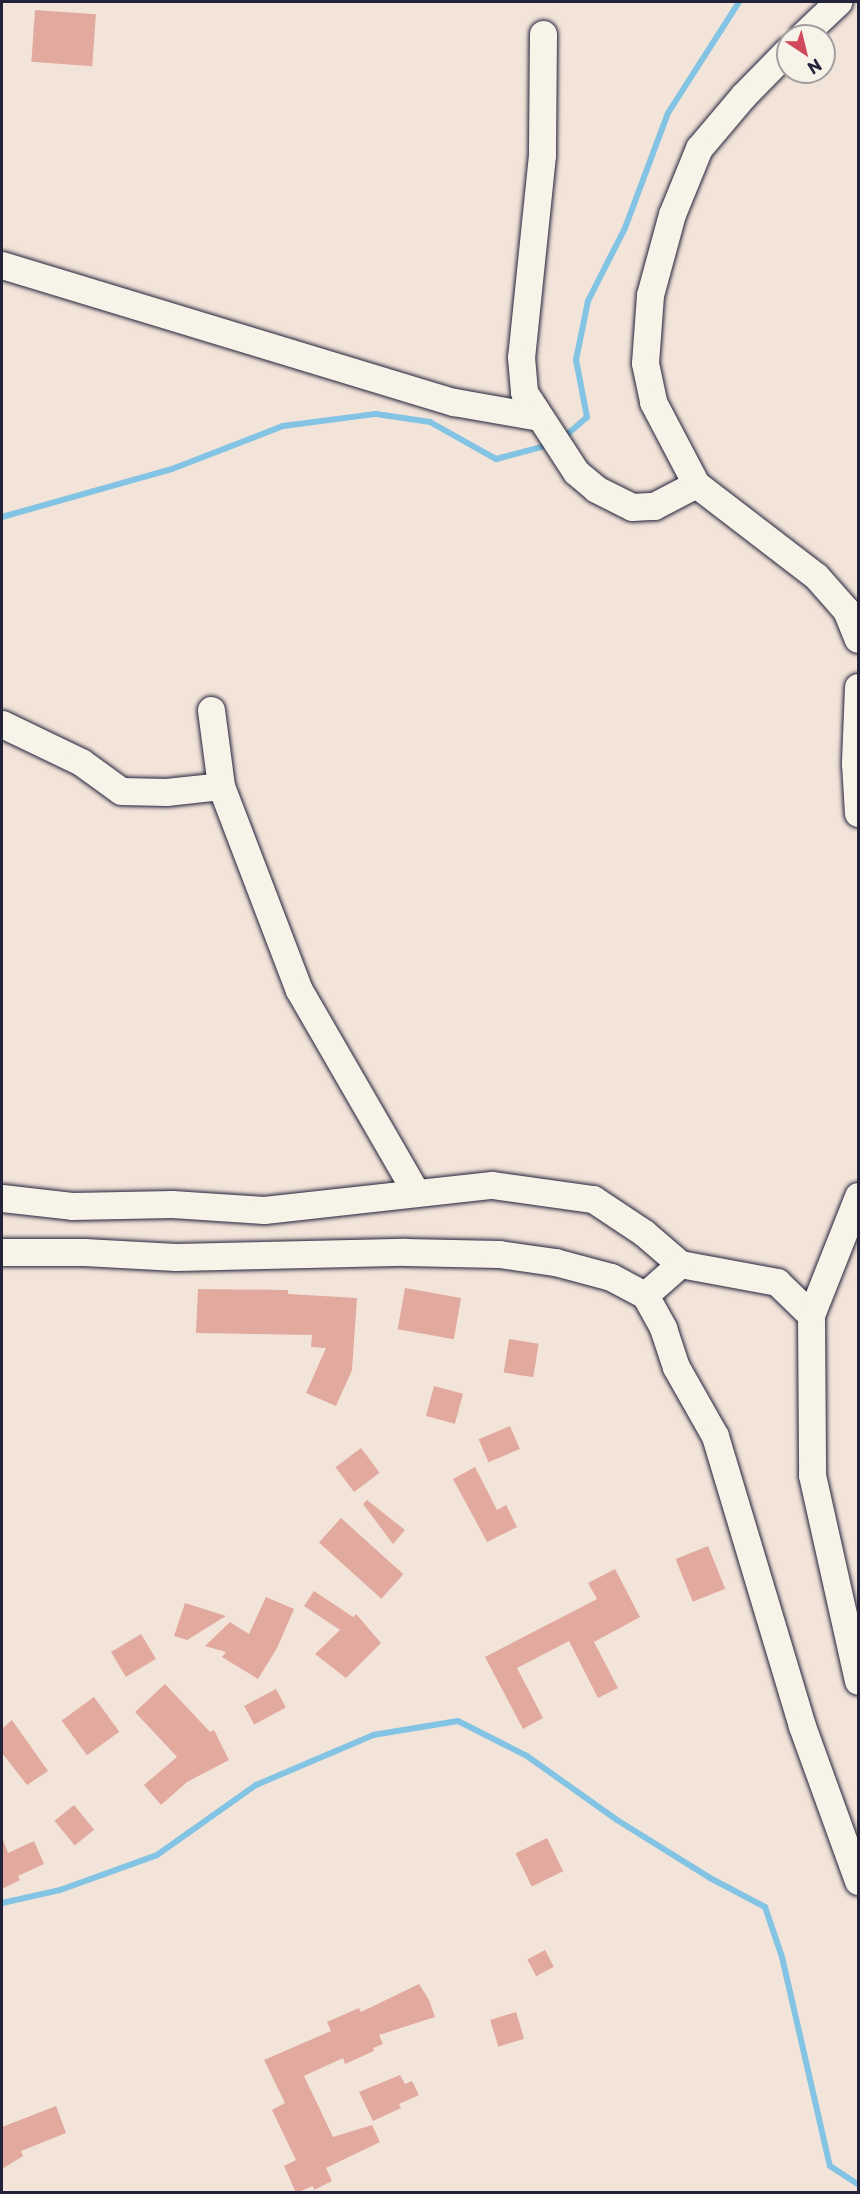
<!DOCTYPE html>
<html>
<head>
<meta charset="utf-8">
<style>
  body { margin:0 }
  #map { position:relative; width:860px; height:2194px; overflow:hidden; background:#f3e4d9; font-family:"Playpen Sans",sans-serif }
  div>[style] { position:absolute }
  .stream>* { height:6px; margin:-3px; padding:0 3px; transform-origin:3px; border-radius:3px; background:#83c3e3 }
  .building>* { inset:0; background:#e2a99e; transform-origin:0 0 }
  .roads { filter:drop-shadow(0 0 2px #22223b) drop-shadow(0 0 2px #22223b) }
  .minor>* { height:27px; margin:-13.5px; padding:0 13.5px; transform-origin:13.5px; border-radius:13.5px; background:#f7f3e8 }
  span { translate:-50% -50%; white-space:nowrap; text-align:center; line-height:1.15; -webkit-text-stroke:5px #f7f3e8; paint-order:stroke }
  .frame { position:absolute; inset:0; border:3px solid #22223b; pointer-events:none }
  .north { position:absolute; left:776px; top:24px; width:60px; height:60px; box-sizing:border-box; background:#f7f3e8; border:2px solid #a29fa3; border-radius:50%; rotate:145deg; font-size:16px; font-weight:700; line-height:24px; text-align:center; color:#22223b }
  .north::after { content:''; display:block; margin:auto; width:21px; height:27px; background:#d1495b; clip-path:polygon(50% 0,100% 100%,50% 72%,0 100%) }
</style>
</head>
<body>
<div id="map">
  <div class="stream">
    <div style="left:563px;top:438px;width:32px;rotate:-41deg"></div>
    <div style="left:587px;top:417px;width:58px;rotate:-100.9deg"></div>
    <div style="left:576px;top:360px;width:60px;rotate:-78.5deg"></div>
    <div style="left:588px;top:301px;width:82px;rotate:-63.1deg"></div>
    <div style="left:625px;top:228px;width:123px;rotate:-69.5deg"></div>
    <div style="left:668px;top:113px;width:132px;rotate:-57.4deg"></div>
    <div style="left:2px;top:517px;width:177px;rotate:-15.8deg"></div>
    <div style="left:172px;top:469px;width:119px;rotate:-21.2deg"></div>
    <div style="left:283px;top:426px;width:94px;rotate:-7.4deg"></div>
    <div style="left:376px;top:414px;width:55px;rotate:8.4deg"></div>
    <div style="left:430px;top:422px;width:76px;rotate:29.3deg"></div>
    <div style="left:496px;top:459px;width:55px;rotate:-14.8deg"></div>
    <div style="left:2px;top:1903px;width:59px;rotate:-12.6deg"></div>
    <div style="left:60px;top:1890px;width:103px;rotate:-19.8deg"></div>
    <div style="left:157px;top:1855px;width:121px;rotate:-35.3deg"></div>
    <div style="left:256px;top:1785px;width:127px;rotate:-23.1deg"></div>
    <div style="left:373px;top:1735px;width:86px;rotate:-9.4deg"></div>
    <div style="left:458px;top:1721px;width:77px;rotate:26.9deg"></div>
    <div style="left:527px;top:1756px;width:110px;rotate:35.4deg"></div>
    <div style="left:617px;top:1820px;width:110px;rotate:31.9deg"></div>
    <div style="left:710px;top:1878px;width:62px;rotate:27.8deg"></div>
    <div style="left:765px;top:1907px;width:53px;rotate:71.2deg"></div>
    <div style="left:782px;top:1957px;width:214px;rotate:77.1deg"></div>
    <div style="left:830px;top:2166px;width:33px;rotate:33deg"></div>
  </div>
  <div class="building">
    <div style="left:35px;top:10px;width:61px;height:52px;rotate:4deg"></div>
    <div style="left:405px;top:1288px;width:57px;height:42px;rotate:10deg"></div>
    <div style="clip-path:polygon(198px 1289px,288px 1290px,288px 1294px,357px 1298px,352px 1370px,336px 1406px,306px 1393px,326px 1348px,311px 1347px,312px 1335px,196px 1333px)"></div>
    <div style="left:509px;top:1339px;width:30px;height:34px;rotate:9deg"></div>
    <div style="left:434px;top:1386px;width:30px;height:31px;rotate:15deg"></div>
    <div style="left:510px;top:1426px;width:25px;height:34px;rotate:67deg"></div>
    <div style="left:361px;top:1448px;width:31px;height:32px;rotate:53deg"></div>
    <div style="clip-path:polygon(475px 1467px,497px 1510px,506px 1505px,517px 1527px,487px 1542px,453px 1479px)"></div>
    <div style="clip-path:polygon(367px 1500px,405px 1530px,393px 1544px,363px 1504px)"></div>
    <div style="left:341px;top:1518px;width:84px;height:33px;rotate:42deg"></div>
    <div style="left:708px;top:1546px;width:46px;height:35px;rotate:68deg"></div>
    <div style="clip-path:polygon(615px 1569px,640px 1617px,594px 1642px,618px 1688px,598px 1698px,569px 1641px,517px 1668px,543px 1718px,523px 1729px,485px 1657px,597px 1599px,588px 1583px)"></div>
    <div style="clip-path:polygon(314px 1591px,353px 1617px,356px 1614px,381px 1643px,346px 1678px,315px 1654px,340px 1630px,304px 1606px)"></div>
    <div style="clip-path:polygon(266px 1597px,294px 1609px,277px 1648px,258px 1679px,222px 1657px,226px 1652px,205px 1646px,230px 1622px,249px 1634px)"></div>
    <div style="clip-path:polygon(185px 1603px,226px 1616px,187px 1640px,174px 1636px)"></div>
    <div style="left:141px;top:1634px;width:29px;height:35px;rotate:59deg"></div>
    <div style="clip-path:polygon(165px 1684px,210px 1732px,214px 1730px,229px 1760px,187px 1782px,161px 1805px,144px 1785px,177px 1757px,135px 1712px)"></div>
    <div style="left:276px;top:1689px;width:21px;height:36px;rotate:62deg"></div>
    <div style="left:94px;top:1697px;width:43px;height:40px;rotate:54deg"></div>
    <div style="clip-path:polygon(12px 1720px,48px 1771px,27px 1785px,2px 1753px,2px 1729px)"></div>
    <div style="left:74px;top:1805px;width:32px;height:25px;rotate:51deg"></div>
    <div style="clip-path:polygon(2px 1837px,8px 1853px,34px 1841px,44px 1864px,18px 1876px,20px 1880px,2px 1889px)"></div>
    <div style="left:547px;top:1838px;width:37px;height:35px;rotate:64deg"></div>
    <div style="left:545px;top:1950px;width:19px;height:20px;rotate:62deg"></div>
    <div style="clip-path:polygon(419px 1984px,429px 2000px,435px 2017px,379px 2035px,383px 2044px,373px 2048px,374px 2051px,345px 2064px,343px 2058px,304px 2076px,333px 2137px,372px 2125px,380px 2142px,326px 2168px,332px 2181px,314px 2190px,313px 2186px,296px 2193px,284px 2166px,296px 2160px,272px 2110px,285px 2103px,264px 2060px,331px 2031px,327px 2022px,359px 2008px,361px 2012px)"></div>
    <div style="left:516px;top:2012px;width:28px;height:27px;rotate:73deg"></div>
    <div style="clip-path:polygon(400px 2075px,405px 2084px,412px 2081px,419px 2095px,399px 2104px,401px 2108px,373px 2121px,359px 2092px)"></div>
    <div style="clip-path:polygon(56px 2106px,66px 2133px,21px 2151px,23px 2156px,2px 2169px,2px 2127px)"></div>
  </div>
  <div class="roads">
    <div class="minor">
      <div style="left:543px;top:34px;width:121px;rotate:90.5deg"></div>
      <div style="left:542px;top:155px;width:203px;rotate:95.9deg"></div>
      <div style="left:521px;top:357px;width:35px;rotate:85deg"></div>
      <div style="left:524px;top:392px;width:95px;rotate:57deg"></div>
      <div style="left:576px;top:472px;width:26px;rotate:40deg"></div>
      <div style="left:596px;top:489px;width:40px;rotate:26.6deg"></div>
      <div style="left:632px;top:507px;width:22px;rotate:-3deg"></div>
      <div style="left:654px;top:506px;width:47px;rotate:-27.6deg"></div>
      <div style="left:802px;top:36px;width:50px;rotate:-43.4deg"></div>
      <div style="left:788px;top:50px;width:64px;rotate:134.4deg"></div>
      <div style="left:743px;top:96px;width:68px;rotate:130.2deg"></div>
      <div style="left:699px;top:148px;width:71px;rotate:112.2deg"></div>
      <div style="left:672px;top:214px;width:84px;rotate:105.2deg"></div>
      <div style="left:650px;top:295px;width:68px;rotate:94.2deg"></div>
      <div style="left:645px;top:363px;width:40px;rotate:78deg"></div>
      <div style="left:653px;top:402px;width:93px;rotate:62.3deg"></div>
      <div style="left:696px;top:484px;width:151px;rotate:37.5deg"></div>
      <div style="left:816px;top:576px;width:45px;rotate:48.6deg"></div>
      <div style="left:846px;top:610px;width:31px;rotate:68deg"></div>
      <div style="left:2px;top:265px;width:472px;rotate:16.9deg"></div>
      <div style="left:454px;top:402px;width:86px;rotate:10deg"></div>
      <div style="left:858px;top:687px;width:76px;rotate:92.3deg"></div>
      <div style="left:855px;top:763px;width:50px;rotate:86.6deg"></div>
      <div style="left:211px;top:710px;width:77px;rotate:82.5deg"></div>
      <div style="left:221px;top:786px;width:218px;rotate:69.1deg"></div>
      <div style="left:299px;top:990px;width:234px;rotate:60deg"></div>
      <div style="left:2px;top:724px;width:88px;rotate:25.7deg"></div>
      <div style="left:81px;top:762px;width:49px;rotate:35.9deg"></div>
      <div style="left:121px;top:791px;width:45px;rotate:1.3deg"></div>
      <div style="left:166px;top:792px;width:55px;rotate:-6.2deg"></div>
      <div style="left:2px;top:1198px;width:70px;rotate:6.5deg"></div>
      <div style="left:72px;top:1206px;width:100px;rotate:-1.1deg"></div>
      <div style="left:172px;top:1204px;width:92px;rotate:3.7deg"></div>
      <div style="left:264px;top:1210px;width:229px;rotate:-6.3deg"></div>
      <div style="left:492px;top:1185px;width:102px;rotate:7.9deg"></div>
      <div style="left:593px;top:1199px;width:61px;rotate:33.7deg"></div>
      <div style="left:644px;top:1233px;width:48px;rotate:40.7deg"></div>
      <div style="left:680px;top:1264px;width:99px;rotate:10.5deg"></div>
      <div style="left:777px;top:1282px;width:47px;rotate:44.1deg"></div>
      <div style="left:811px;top:1315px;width:160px;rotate:89.6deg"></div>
      <div style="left:812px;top:1475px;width:211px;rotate:77.4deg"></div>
      <div style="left:2px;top:1252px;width:82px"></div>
      <div style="left:84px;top:1252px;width:92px;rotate:3.1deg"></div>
      <div style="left:176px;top:1257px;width:229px;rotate:-1.3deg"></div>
      <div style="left:405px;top:1252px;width:94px;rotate:1.2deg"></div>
      <div style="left:499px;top:1254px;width:57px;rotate:8.1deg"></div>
      <div style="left:555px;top:1262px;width:58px;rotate:15deg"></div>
      <div style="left:611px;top:1277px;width:38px;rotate:28deg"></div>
      <div style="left:645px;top:1295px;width:38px;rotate:61deg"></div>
      <div style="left:663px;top:1328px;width:41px;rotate:71.6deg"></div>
      <div style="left:676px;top:1367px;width:79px;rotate:60.5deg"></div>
      <div style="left:715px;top:1436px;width:303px;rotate:73.3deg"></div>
      <div style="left:802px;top:1726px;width:165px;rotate:70.1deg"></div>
      <div style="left:645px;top:1295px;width:47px;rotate:-41.5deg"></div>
      <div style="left:811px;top:1315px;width:128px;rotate:-68.4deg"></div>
    </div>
  </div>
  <div class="frame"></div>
  <div class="north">N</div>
</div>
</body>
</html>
